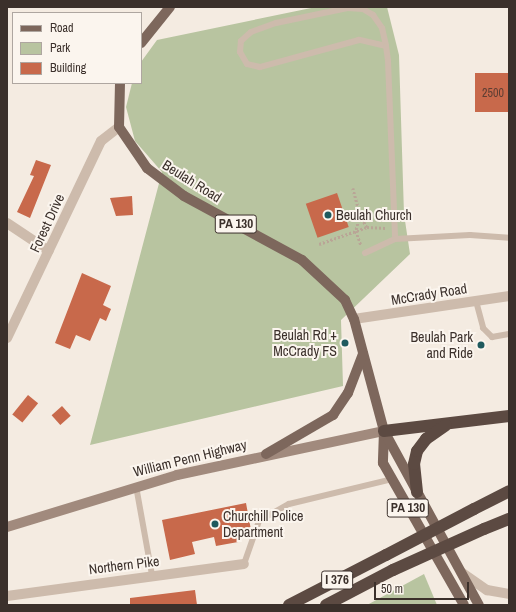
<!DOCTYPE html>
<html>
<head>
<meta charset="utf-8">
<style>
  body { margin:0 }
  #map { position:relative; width:516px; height:612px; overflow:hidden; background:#f4ebe1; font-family:"Archivo Narrow",sans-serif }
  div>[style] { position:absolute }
  .green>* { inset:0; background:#b8c4a0 }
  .building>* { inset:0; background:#c8694b; transform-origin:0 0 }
  .path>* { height:2.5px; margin-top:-1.25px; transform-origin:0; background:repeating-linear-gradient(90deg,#b9a596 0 2px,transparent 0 4px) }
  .service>* { height:6px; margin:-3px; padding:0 3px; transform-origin:3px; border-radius:3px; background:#cdbbac }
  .minor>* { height:10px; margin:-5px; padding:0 5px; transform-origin:5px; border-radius:5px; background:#cdbbac }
  .tertiary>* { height:10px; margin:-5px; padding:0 5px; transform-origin:5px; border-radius:5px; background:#cdbbac }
  .secondary>* { height:10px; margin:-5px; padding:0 5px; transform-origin:5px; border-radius:5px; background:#a18a7d }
  .primary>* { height:10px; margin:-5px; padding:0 5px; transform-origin:5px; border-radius:5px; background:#7d675c }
  .motorway>* { height:12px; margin:-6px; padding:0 6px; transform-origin:6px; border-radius:6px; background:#5c4a42 }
  .motorway-bridge>* { height:12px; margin:-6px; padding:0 6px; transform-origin:6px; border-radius:6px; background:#5c4a42 }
  .dots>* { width:11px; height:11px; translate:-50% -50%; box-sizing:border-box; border:2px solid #fbf5ee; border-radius:50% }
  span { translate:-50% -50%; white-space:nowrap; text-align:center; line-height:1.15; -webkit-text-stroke:4px #fbf5ee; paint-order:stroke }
  .number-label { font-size:12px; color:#5e3e33 }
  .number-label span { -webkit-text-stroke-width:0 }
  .shield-label span { padding:1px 3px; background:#fbf5ee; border:1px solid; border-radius:3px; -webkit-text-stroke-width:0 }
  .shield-label { font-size:13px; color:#3b302b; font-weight:700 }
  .street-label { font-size:14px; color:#3b302b }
  .poi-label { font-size:14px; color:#3b302b }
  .left { translate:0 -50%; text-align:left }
  .right { translate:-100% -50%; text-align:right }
  .frame { position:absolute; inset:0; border:8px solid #3b302b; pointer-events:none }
  .legend { position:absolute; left:12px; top:12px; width:130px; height:72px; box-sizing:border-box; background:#fbf5ee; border:1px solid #aea6a0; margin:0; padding:5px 7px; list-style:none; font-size:12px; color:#3b302b }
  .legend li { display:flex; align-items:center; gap:8px; height:20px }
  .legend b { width:20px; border:1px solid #aea6a0 }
  .scale { position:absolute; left:374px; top:582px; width:95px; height:18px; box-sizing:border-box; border:2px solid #3b302b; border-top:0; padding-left:5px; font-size:12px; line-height:14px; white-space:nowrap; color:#3b302b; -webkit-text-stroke:3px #fbf5ee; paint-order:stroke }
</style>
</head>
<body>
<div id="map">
  <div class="green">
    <div style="clip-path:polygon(316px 7px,387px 7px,399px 55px,404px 214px,410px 254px,341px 320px,343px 386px,90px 445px,162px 172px,135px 141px,126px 107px,132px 83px,141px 83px,141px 62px,157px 40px)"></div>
    <div style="clip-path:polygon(424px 574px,437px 605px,367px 605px)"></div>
  </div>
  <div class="building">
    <div style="left:509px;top:73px;width:39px;height:34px;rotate:90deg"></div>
    <div style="clip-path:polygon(36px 160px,51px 165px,30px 218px,17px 212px,34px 176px,30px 175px)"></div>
    <div style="left:337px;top:193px;width:36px;height:33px;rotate:71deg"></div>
    <div style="clip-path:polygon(132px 196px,133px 215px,116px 216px,110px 198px)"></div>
    <div style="clip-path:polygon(82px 273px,111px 286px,103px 305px,111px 309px,106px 321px,100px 318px,90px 341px,76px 335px,70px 349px,55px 343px)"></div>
    <div style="left:28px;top:395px;width:13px;height:25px;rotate:39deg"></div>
    <div style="left:62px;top:406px;width:13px;height:14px;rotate:48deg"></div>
    <div style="clip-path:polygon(246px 503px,251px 530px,236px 533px,238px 542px,216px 546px,214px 537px,192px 542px,195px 554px,170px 560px,162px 520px)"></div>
    <div style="clip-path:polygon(195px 590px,197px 605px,130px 605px,130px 598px)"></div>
  </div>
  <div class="path">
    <div style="left:353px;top:188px;width:28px;rotate:75deg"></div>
    <div style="left:360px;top:215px;width:14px;rotate:60deg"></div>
    <div style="left:360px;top:216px;width:16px;rotate:105deg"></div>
    <div style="left:356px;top:231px;width:15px;rotate:70deg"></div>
    <div style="left:319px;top:244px;width:51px;rotate:-19.5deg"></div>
    <div style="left:367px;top:227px;width:19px;rotate:3deg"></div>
  </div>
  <div class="service">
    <div style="left:386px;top:46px;width:28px;rotate:-167deg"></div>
    <div style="left:359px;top:40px;width:103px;rotate:164.7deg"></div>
    <div style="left:260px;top:67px;width:13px;rotate:-167deg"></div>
    <div style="left:247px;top:64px;width:14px;rotate:-120deg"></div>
    <div style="left:240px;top:52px;width:11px;rotate:-85deg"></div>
    <div style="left:241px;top:41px;width:13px;rotate:-42deg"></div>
    <div style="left:251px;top:32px;width:27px;rotate:-20deg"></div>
    <div style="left:276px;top:23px;width:73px;rotate:-11.9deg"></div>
    <div style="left:347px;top:8px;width:16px;rotate:4deg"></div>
    <div style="left:363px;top:9px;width:12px;rotate:31deg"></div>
    <div style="left:373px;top:15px;width:16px;rotate:55deg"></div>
    <div style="left:382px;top:28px;width:18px;rotate:77deg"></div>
    <div style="left:386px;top:46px;width:15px;rotate:82deg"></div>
    <div style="left:388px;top:61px;width:178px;rotate:87.7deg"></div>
    <div style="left:365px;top:253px;width:33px;rotate:-25deg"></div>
    <div style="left:395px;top:239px;width:75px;rotate:-3.1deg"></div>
    <div style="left:470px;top:235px;width:39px;rotate:4deg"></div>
    <div style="left:476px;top:301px;width:28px;rotate:75deg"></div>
    <div style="left:483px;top:328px;width:13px;rotate:45deg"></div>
    <div style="left:492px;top:337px;width:17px;rotate:-10deg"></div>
    <div style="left:136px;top:486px;width:90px;rotate:79.8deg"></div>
    <div style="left:244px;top:564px;width:46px;rotate:-70.8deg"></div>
    <div style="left:259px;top:521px;width:34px;rotate:-30deg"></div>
    <div style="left:289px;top:504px;width:106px;rotate:-13.6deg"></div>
  </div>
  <div class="minor">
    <div style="left:7px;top:223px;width:50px;rotate:33.7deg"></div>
    <div style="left:354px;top:319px;width:157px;rotate:-8.4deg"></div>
    <div style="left:7px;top:338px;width:218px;rotate:-64.5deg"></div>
    <div style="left:101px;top:141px;width:23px;rotate:-38deg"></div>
    <div style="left:7px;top:596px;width:239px;rotate:-7.7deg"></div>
  </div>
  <div class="tertiary">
    <div style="left:461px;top:572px;width:32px;rotate:35deg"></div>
    <div style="left:487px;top:590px;width:22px;rotate:10deg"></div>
  </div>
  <div class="secondary">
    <div style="left:7px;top:527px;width:178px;rotate:-17deg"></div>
    <div style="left:177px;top:475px;width:212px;rotate:-12deg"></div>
  </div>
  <div class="primary">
    <div style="left:141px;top:43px;width:46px;rotate:-51.1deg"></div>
    <div style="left:120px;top:83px;width:44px;rotate:91.3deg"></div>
    <div style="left:119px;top:127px;width:50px;rotate:55.7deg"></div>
    <div style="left:147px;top:168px;width:46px;rotate:37.1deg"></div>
    <div style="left:184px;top:196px;width:134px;rotate:28.5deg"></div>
    <div style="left:302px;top:260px;width:59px;rotate:42.9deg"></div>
    <div style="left:345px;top:300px;width:21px;rotate:65deg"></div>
    <div style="left:354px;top:319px;width:116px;rotate:75deg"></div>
    <div style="left:384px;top:431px;width:32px;rotate:92deg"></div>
    <div style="left:383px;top:463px;width:163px;rotate:60.3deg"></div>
    <div style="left:384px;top:431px;width:198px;rotate:61.4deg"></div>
    <div style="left:266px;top:454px;width:78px;rotate:-30.2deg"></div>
    <div style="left:333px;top:415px;width:27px;rotate:-56deg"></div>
    <div style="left:348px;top:393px;width:42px;rotate:-69deg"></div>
  </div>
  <div class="motorway">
    <div style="left:384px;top:431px;width:126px;rotate:-6.8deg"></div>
    <div style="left:417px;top:492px;width:28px;rotate:-96deg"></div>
    <div style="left:414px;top:464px;width:13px;rotate:-77deg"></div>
    <div style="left:417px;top:451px;width:15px;rotate:-53deg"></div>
    <div style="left:426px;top:439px;width:24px;rotate:-35deg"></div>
    <div style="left:474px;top:509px;width:39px;rotate:-27deg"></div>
    <div style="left:484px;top:529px;width:27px;rotate:-22deg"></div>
    <div style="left:289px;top:605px;width:109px;rotate:-27.3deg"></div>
    <div style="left:326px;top:605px;width:76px;rotate:-27.6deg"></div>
  </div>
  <div class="motorway-bridge">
    <div style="left:386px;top:555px;width:99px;rotate:-27.6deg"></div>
    <div style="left:393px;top:570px;width:100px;rotate:-24.3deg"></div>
  </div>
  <div class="dots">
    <div style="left:328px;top:215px;background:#1f5a5e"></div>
    <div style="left:345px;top:343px;background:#1f5a5e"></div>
    <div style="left:481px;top:345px;background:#1f5a5e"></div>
    <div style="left:215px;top:524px;background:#1f5a5e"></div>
  </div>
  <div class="number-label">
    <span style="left:493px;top:94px">2500</span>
  </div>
  <div class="shield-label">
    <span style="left:236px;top:224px">PA 130</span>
    <span style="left:408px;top:508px">PA 130</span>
    <span style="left:337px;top:580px">I 376</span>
  </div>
  <div class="street-label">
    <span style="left:192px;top:181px;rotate:32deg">Beulah Road</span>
    <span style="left:47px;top:223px;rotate:-65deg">Forest Drive</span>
    <span style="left:429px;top:294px;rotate:-9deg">McCrady Road</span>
    <span style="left:190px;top:458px;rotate:-14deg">William Penn Highway</span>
    <span style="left:124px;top:565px;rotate:-7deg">Northern Pike</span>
  </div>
  <div class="poi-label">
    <span class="left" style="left:336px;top:215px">Beulah Church</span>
    <span class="right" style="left:337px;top:343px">Beulah Rd +<br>McCrady FS</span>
    <span class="right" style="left:473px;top:345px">Beulah Park<br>and Ride</span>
    <span class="left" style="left:223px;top:524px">Churchill Police<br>Department</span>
  </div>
  <div class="frame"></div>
  <ul class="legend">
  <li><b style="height:5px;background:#7d675c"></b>Road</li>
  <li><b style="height:11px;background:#b8c4a0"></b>Park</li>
  <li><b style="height:11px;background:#c8694b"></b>Building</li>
  </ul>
  <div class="scale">50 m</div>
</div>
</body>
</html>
